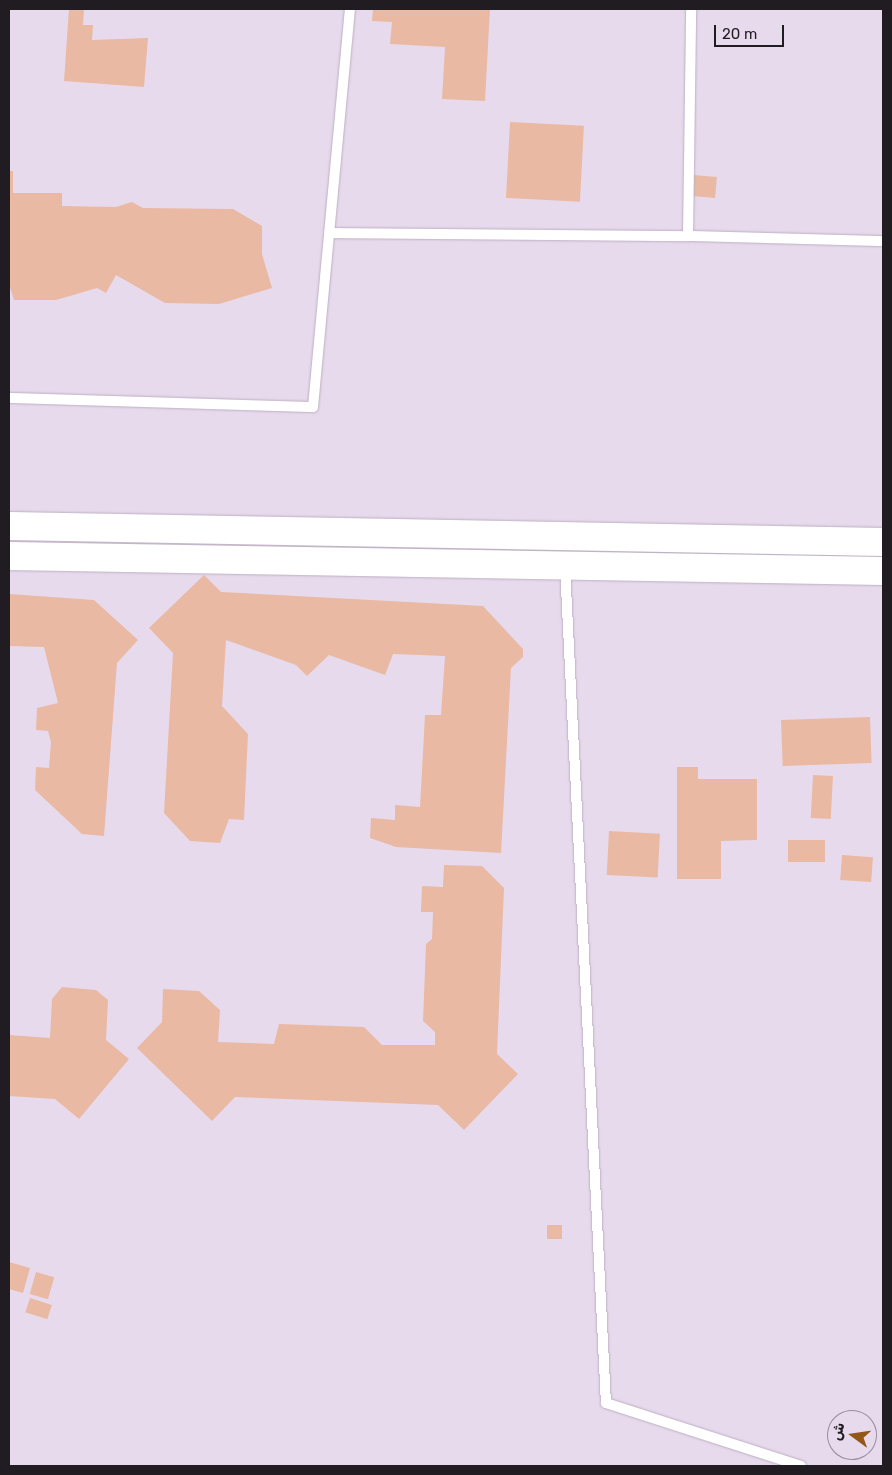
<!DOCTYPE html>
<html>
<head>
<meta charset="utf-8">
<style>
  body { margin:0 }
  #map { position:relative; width:892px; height:1475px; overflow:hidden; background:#e8daed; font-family:Rubik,Cairo,sans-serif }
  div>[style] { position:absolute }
  .building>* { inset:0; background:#e9b9a3; transform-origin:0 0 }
  .roads { filter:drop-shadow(0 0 1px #bdb0c2) drop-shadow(0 0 1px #bdb0c2) }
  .lane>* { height:10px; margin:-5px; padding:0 5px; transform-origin:5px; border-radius:5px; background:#fff }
  .secondary>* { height:28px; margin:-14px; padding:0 14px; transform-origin:14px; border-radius:14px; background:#fff }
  span { translate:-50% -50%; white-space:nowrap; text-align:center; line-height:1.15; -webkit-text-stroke:4px #e8daed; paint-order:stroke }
  .frame { position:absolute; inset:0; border:10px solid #211c22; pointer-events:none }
  .north { position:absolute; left:827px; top:1410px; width:50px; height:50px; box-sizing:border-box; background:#e8daed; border:1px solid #988e9c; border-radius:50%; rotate:284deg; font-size:14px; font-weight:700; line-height:20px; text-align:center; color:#211c22 }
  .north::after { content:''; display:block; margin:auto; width:18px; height:22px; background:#935718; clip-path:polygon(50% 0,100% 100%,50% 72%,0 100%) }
  .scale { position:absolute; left:714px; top:25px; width:70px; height:22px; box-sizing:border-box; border:2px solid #211c22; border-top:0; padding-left:6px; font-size:15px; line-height:18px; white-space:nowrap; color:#211c22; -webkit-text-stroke:4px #e8daed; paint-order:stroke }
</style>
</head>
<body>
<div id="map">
  <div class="building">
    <div style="clip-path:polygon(69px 9px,84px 9px,83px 25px,93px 25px,92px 40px,148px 38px,144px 87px,64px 81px)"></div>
    <div style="clip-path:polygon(373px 9px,490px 9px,485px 101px,442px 99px,445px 47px,390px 44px,392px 22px,372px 21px)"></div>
    <div style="left:510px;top:122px;width:74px;height:76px;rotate:3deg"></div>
    <div style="clip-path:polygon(9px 171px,13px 171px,13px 193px,62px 193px,62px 206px,116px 207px,132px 202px,143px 208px,233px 209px,262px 226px,262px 254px,272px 288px,219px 304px,165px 303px,116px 275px,106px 293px,97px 288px,56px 300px,14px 300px,9px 284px)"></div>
    <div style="left:694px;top:175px;width:23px;height:21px;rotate:5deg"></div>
    <div style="clip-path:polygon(204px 575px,221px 592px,483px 606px,523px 649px,523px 657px,511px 668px,501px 853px,396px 847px,370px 838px,371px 818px,395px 820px,395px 805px,420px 807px,425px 715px,441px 715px,445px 656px,393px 654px,385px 675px,329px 655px,307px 676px,296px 665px,226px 640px,222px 706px,248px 734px,244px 820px,229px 819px,220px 843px,190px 841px,164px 813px,173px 653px,149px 628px)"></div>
    <div style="clip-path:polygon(9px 594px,94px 600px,138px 640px,117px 663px,104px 836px,82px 834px,35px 790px,36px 767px,49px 768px,51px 742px,48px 731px,36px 730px,37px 708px,58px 703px,44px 647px,9px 646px)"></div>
    <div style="left:870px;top:717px;width:46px;height:89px;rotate:88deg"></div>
    <div style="clip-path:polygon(677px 767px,698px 767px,698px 779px,757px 779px,757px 840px,721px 841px,721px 879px,677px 879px)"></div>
    <div style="left:813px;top:775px;width:20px;height:43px;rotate:3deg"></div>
    <div style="left:609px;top:831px;width:51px;height:44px;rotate:3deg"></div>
    <div style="left:825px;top:840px;width:22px;height:37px;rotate:90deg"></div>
    <div style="left:842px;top:855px;width:31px;height:25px;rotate:4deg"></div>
    <div style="clip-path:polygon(444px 865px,482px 866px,504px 888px,497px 1054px,518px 1074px,464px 1130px,438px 1105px,235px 1097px,212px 1121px,137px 1048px,162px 1022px,163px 989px,199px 991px,220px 1010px,218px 1042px,274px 1044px,279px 1024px,364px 1027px,382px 1045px,435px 1045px,435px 1032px,423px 1021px,426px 944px,432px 939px,433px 912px,421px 912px,422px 886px,443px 887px)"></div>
    <div style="clip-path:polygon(62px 987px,96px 990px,108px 1000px,106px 1040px,129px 1059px,79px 1119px,55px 1099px,9px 1096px,9px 1035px,50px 1038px,52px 999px)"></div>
    <div style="left:547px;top:1225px;width:15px;height:14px"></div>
    <div style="clip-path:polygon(9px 1262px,30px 1268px,23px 1293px,9px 1289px)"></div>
    <div style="left:36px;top:1272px;width:19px;height:23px;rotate:16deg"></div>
    <div style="left:30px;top:1298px;width:23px;height:15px;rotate:18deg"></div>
  </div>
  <div class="roads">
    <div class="lane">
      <div style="left:329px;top:233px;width:359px;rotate:0.5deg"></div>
      <div style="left:688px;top:236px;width:227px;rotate:-89.2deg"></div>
      <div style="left:688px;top:236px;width:195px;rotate:1.5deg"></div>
      <div style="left:9px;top:398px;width:304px;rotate:1.7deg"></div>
      <div style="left:313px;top:407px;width:400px;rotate:-84.7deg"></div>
      <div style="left:565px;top:566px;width:838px;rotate:87.2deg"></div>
      <div style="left:606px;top:1403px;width:205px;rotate:17.9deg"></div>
    </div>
    <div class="secondary">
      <div style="left:9px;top:526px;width:874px;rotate:1.05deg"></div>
      <div style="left:9px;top:556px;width:874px;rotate:0.98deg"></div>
    </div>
  </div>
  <div class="frame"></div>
  <div class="north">ش</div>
  <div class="scale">20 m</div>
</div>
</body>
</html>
